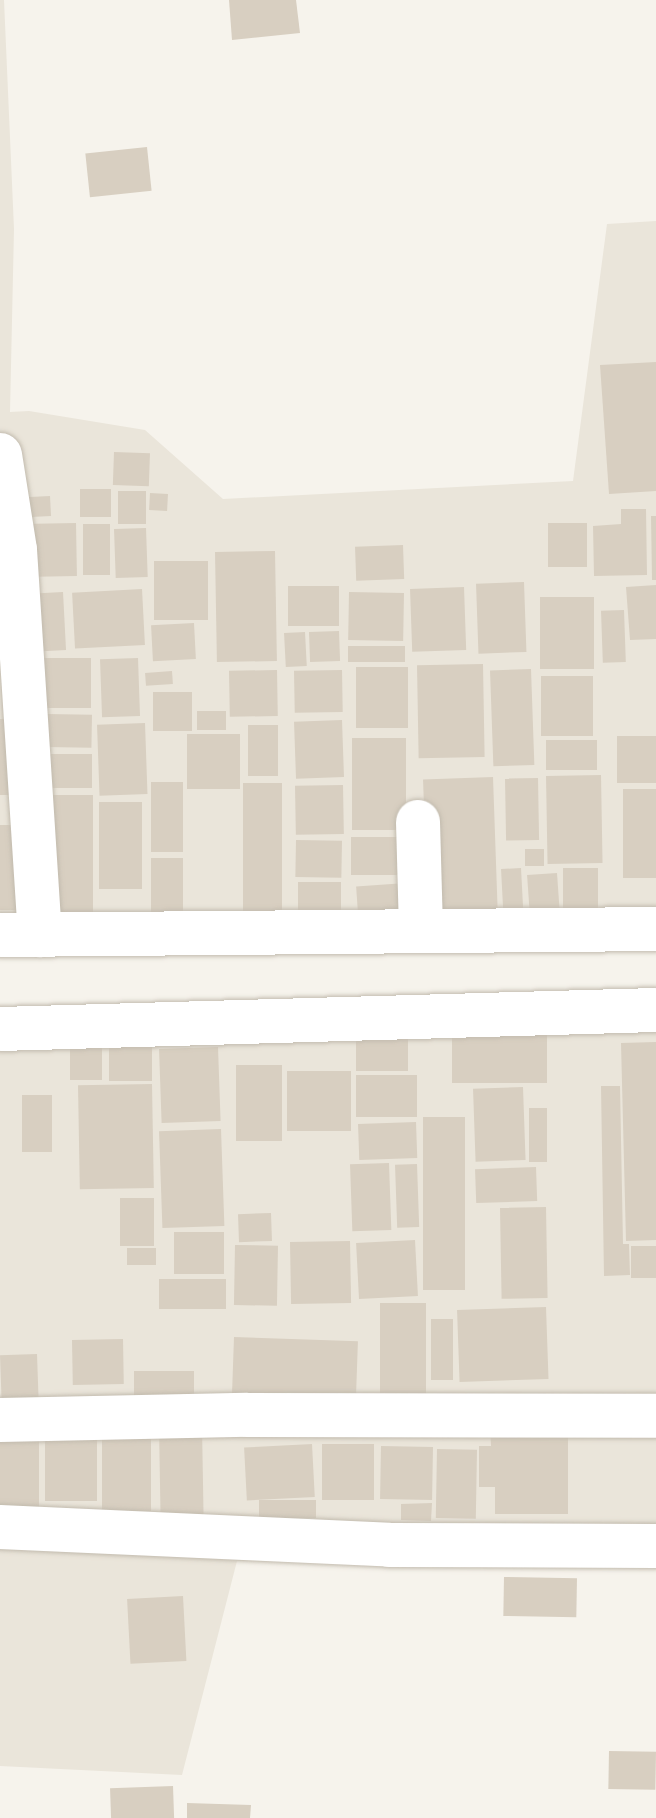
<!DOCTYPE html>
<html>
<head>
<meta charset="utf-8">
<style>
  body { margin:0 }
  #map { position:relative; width:656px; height:1818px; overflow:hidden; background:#f6f3ec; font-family:"Nunito Sans",sans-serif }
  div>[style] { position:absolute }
  .residential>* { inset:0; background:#eae5da }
  .building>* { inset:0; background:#d8cfc1; transform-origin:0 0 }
  .roads { filter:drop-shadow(0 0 2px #c2bbae) drop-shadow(0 0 2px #c2bbae) }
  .minor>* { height:44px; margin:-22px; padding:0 22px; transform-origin:22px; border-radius:22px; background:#fff }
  span { translate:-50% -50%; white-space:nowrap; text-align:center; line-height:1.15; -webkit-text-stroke:8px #fff; paint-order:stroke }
</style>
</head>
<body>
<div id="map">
  <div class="residential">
    <div style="clip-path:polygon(0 0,4px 0,14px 229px,10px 412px,29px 411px,145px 430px,223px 499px,573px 481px,607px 224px,656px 221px,656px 920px,0 921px)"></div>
    <div style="clip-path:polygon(656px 1020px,656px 1566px,237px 1561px,182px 1775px,0 1766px,0 1036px)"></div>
  </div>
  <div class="building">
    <div style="clip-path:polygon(229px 0,296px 0,300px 33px,232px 40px)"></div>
    <div style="left:147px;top:147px;width:44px;height:62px;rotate:84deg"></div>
    <div style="clip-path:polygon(656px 362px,656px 491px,609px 494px,600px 365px)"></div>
    <div style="left:114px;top:452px;width:36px;height:33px;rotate:2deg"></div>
    <div style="left:80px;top:489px;width:31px;height:28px"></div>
    <div style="left:118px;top:491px;width:28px;height:33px"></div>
    <div style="left:150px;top:493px;width:18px;height:17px;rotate:3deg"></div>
    <div style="left:50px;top:496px;width:20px;height:30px;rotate:87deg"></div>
    <div style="clip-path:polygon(621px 509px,646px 509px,647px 575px,594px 576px,593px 526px,621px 524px)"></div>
    <div style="clip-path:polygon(651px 516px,656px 516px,656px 580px,652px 580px)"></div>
    <div style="left:76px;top:523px;width:53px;height:54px;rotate:89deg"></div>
    <div style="left:548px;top:523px;width:39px;height:44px"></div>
    <div style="left:83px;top:524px;width:27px;height:51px"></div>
    <div style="left:146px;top:528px;width:49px;height:32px;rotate:88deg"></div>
    <div style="left:403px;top:545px;width:34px;height:48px;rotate:88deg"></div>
    <div style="left:275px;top:551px;width:110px;height:60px;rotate:89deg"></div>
    <div style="left:154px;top:561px;width:54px;height:59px"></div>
    <div style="left:524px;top:582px;width:70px;height:48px;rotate:88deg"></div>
    <div style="clip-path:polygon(656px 585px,656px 639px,630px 640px,626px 587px)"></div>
    <div style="left:288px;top:586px;width:51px;height:40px"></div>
    <div style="left:464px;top:587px;width:63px;height:54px;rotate:88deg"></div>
    <div style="left:142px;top:589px;width:56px;height:70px;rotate:87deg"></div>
    <div style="left:63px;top:592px;width:58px;height:38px;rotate:87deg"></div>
    <div style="left:349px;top:592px;width:55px;height:48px;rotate:1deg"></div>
    <div style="left:540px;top:597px;width:54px;height:72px"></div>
    <div style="left:624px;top:610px;width:52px;height:23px;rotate:88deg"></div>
    <div style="left:194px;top:623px;width:36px;height:43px;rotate:87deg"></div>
    <div style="left:339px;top:631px;width:30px;height:30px;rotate:88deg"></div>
    <div style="left:305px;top:632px;width:34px;height:21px;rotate:87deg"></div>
    <div style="left:405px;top:646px;width:16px;height:57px;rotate:90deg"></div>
    <div style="left:38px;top:658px;width:53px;height:50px"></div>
    <div style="left:138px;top:658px;width:58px;height:38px;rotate:88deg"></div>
    <div style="left:483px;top:664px;width:93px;height:66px;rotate:89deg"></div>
    <div style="left:356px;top:667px;width:52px;height:61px"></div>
    <div style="left:531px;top:669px;width:96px;height:41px;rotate:88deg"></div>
    <div style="left:277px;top:670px;width:46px;height:48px;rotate:89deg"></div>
    <div style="left:342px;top:670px;width:42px;height:48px;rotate:89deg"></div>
    <div style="left:172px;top:671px;width:13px;height:27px;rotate:86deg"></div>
    <div style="left:541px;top:676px;width:52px;height:60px"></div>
    <div style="left:153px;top:692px;width:39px;height:39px"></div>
    <div style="left:226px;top:711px;width:19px;height:29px;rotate:90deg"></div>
    <div style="left:47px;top:714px;width:45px;height:33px;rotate:1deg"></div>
    <div style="left:0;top:719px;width:13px;height:76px"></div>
    <div style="left:342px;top:720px;width:57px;height:48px;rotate:88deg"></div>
    <div style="left:145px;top:723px;width:71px;height:48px;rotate:88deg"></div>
    <div style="left:248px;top:725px;width:30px;height:51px"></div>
    <div style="left:187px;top:734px;width:53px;height:55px"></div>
    <div style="left:617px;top:736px;width:39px;height:47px"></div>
    <div style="left:406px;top:738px;width:92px;height:54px;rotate:90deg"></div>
    <div style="left:546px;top:740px;width:51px;height:30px"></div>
    <div style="left:39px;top:754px;width:53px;height:34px"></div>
    <div style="left:601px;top:775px;width:88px;height:55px;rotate:89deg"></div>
    <div style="left:493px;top:777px;width:135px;height:70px;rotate:88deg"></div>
    <div style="left:538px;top:778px;width:62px;height:33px;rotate:89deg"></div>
    <div style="left:151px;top:782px;width:32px;height:70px"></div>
    <div style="left:243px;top:783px;width:39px;height:130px"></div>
    <div style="left:343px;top:785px;width:49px;height:48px;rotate:89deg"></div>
    <div style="left:656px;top:789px;width:89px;height:33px;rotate:90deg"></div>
    <div style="left:93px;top:795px;width:121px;height:49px;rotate:90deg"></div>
    <div style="left:99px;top:802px;width:43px;height:87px"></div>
    <div style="left:0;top:825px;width:22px;height:85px"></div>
    <div style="left:406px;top:837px;width:38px;height:55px;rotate:90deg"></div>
    <div style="left:296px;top:840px;width:46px;height:37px;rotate:1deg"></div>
    <div style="left:544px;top:849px;width:17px;height:19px;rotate:90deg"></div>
    <div style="left:151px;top:858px;width:32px;height:58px"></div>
    <div style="left:521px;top:868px;width:43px;height:20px;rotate:87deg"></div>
    <div style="left:598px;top:868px;width:44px;height:35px;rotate:90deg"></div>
    <div style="left:557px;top:873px;width:39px;height:30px;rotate:86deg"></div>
    <div style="left:298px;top:882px;width:43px;height:34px"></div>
    <div style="left:406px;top:883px;width:32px;height:50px;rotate:86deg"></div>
    <div style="left:452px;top:1032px;width:95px;height:51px"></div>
    <div style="left:356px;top:1035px;width:52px;height:36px"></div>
    <div style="clip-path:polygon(656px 1042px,656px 1240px,626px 1241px,621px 1043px)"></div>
    <div style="left:109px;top:1046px;width:43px;height:35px"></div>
    <div style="left:218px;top:1047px;width:74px;height:59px;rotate:88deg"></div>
    <div style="left:70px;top:1048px;width:32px;height:32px"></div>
    <div style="left:236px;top:1065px;width:46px;height:76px"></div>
    <div style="left:287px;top:1071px;width:64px;height:60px"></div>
    <div style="left:417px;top:1075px;width:42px;height:61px;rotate:90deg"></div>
    <div style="left:152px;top:1084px;width:104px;height:74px;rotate:89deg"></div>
    <div style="clip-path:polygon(601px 1086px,620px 1086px,623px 1244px,629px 1244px,630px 1275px,604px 1276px)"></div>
    <div style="left:523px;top:1087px;width:73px;height:50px;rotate:88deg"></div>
    <div style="left:22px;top:1095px;width:30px;height:57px"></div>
    <div style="left:529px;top:1108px;width:18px;height:54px"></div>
    <div style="left:423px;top:1117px;width:42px;height:173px"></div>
    <div style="left:416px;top:1122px;width:36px;height:58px;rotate:88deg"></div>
    <div style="left:221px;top:1129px;width:97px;height:62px;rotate:88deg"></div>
    <div style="left:389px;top:1163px;width:67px;height:39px;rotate:88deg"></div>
    <div style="left:417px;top:1164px;width:63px;height:22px;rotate:88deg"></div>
    <div style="left:536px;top:1167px;width:34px;height:61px;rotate:88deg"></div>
    <div style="left:120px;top:1198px;width:34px;height:48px"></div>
    <div style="left:546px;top:1207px;width:91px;height:46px;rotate:89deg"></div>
    <div style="left:271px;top:1213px;width:28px;height:33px;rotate:88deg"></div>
    <div style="left:174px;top:1232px;width:50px;height:42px"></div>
    <div style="left:415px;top:1240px;width:56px;height:59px;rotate:87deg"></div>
    <div style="left:350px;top:1241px;width:62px;height:60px;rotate:89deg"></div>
    <div style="left:235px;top:1245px;width:43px;height:60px;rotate:1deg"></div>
    <div style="left:631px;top:1246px;width:25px;height:32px"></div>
    <div style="left:127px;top:1248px;width:29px;height:17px"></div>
    <div style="left:159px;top:1279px;width:67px;height:30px"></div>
    <div style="left:380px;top:1303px;width:46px;height:98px"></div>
    <div style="left:546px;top:1307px;width:72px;height:89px;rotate:88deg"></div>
    <div style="left:431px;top:1319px;width:22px;height:61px"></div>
    <div style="left:234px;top:1337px;width:124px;height:66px;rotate:2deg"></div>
    <div style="left:123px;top:1339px;width:45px;height:51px;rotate:89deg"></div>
    <div style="left:37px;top:1354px;width:58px;height:37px;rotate:88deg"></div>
    <div style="left:194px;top:1371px;width:27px;height:60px;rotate:90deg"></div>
    <div style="clip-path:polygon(490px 1423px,568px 1424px,568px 1514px,495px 1514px,495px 1487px,479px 1487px,479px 1446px,491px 1446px)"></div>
    <div style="left:202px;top:1426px;width:90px;height:43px;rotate:89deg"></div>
    <div style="left:0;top:1427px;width:39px;height:85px"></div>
    <div style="left:97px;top:1430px;width:71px;height:52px;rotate:90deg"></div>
    <div style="left:102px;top:1430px;width:49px;height:81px"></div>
    <div style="left:312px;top:1444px;width:53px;height:68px;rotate:87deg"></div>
    <div style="left:322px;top:1444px;width:52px;height:56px"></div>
    <div style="left:381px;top:1446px;width:52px;height:53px;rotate:1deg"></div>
    <div style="left:437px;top:1449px;width:40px;height:69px;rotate:1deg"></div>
    <div style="left:316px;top:1500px;width:18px;height:57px;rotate:90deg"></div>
    <div style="clip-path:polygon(432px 1503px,431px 1521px,401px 1520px,401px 1504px)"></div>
    <div style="left:504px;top:1577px;width:73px;height:39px;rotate:1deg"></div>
    <div style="left:183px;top:1596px;width:65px;height:56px;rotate:87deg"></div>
    <div style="left:609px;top:1751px;width:47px;height:38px;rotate:1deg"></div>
    <div style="left:173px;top:1786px;width:32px;height:63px;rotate:88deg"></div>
    <div style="clip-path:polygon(187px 1803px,251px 1805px,250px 1818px,187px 1818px)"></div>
  </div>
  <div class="roads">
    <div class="minor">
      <div style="left:0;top:455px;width:96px;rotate:81deg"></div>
      <div style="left:15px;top:550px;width:386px;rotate:86.3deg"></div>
      <div style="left:418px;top:822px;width:108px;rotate:88.4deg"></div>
      <div style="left:0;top:935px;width:656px;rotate:-0.52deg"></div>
      <div style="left:0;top:1029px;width:656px;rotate:-1.66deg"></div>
      <div style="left:0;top:1420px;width:247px;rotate:-1.2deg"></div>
      <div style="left:247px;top:1415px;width:409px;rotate:0.1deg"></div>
      <div style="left:0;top:1527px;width:389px;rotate:2.6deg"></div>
      <div style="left:389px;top:1545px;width:267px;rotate:0.2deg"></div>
    </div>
  </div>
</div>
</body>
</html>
